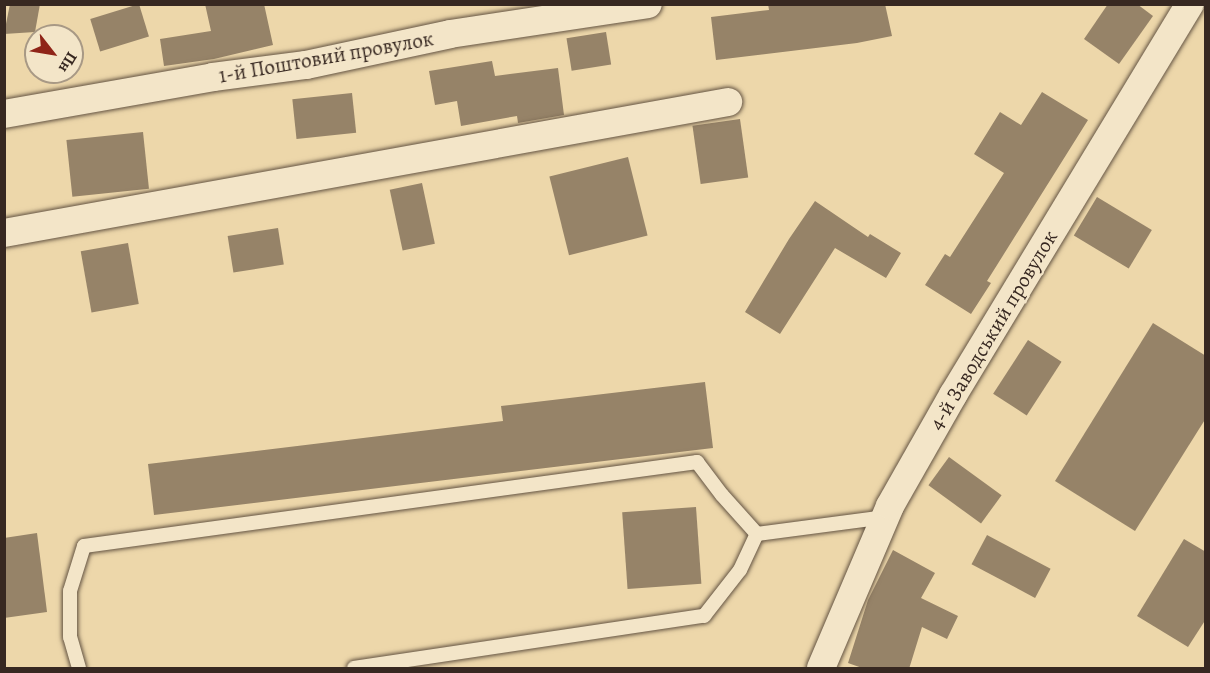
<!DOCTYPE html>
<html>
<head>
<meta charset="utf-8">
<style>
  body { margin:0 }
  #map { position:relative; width:1210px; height:673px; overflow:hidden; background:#edd7aa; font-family:Alegreya,serif }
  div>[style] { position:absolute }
  .building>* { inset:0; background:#968368; transform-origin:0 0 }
  .roads { filter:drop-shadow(0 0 2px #645443) drop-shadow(0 0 2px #645443) }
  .service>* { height:14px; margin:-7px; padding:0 7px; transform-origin:7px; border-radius:7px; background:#f3e5c8 }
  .minor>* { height:28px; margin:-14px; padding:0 14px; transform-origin:14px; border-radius:14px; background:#f3e5c8 }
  span { translate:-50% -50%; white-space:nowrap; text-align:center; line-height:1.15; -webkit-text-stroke:4.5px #f3e5c8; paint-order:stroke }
  .street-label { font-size:21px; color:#372821 }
  .frame { position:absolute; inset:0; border:6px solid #372821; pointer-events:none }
  .north { position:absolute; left:24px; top:24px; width:60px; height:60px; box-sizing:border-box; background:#f3e5c8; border:2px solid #a89985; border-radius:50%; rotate:121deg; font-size:16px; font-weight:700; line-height:24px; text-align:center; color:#372821 }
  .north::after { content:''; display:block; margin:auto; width:21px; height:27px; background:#8f2418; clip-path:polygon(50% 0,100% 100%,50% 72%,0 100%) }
</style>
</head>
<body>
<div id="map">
  <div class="building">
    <div style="clip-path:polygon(10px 4px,40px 4px,35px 32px,4px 34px)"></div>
    <div style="left:139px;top:4px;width:34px;height:51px;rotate:73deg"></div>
    <div style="clip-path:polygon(205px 4px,264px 4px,273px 45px,214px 59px,164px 66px,160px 39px,211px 31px)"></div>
    <div style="clip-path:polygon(768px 4px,885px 4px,892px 36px,857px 43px,716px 60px,711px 17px,769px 10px)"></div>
    <div style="clip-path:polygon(1108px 4px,1137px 4px,1153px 16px,1119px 64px,1084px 39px)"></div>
    <div style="left:606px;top:32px;width:33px;height:40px;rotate:81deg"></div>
    <div style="clip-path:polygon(492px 61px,495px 76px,558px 68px,564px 115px,518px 123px,517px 116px,461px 126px,457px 101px,435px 105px,429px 71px)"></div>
    <div style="clip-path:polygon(1042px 92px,1088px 120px,987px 281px,991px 283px,971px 314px,925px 285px,945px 254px,950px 257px,1004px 173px,974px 154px,1000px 112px,1021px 125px)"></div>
    <div style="left:352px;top:93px;width:40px;height:60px;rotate:84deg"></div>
    <div style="left:740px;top:119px;width:59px;height:48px;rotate:82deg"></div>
    <div style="left:143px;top:132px;width:57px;height:77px;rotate:84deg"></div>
    <div style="left:628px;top:157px;width:81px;height:81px;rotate:76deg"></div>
    <div style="left:422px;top:183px;width:62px;height:33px;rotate:78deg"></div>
    <div style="left:1097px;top:197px;width:64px;height:45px;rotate:31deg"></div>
    <div style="clip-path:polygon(815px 201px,868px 237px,870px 234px,901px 253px,886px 278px,835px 248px,780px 334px,745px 312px,789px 239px)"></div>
    <div style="left:278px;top:228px;width:37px;height:51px;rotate:81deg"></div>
    <div style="left:128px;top:243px;width:62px;height:48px;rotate:80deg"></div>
    <div style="clip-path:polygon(1153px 323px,1206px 356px,1206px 418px,1135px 531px,1055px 481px)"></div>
    <div style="left:1028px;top:340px;width:40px;height:64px;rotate:33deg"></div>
    <div style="clip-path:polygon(705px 382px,713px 448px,154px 515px,148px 464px,503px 421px,501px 406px)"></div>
    <div style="left:949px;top:457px;width:65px;height:35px;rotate:36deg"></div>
    <div style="left:696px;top:507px;width:77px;height:74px;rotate:86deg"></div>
    <div style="clip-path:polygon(37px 533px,47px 612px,4px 618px,4px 538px)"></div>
    <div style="left:987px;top:535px;width:72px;height:33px;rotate:28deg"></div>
    <div style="clip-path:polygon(1184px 539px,1206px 552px,1206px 619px,1188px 647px,1137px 616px)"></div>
    <div style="clip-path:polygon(893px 550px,935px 573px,921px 598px,958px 616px,947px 639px,922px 627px,909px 669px,865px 669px,848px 663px,868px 600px)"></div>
  </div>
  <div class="roads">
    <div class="service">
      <div style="left:757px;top:534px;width:130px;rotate:-7.5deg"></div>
      <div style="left:79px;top:668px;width:32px;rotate:-106deg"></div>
      <div style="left:70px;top:637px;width:46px;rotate:-90deg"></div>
      <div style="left:70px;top:591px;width:47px;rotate:-72.7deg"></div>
      <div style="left:84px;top:546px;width:619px;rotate:-7.8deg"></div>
      <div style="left:697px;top:462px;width:41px;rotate:52.9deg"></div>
      <div style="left:722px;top:495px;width:52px;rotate:48.1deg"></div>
      <div style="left:354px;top:668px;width:354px;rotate:-8.5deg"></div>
      <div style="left:704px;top:616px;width:58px;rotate:-52deg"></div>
      <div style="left:740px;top:570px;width:40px;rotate:-65deg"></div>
    </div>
    <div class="minor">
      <div style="left:4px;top:114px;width:212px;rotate:-10deg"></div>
      <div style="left:213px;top:77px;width:94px;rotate:-7.4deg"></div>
      <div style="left:306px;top:65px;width:147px;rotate:-12.1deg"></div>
      <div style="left:450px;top:34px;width:200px;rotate:-8.6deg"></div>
      <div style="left:4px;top:233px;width:736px;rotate:-10.26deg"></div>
      <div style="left:821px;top:668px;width:176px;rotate:-66.9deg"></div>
      <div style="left:890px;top:506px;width:128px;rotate:-60.4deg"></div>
      <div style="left:953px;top:395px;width:457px;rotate:-58.8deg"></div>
    </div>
  </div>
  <div class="street-label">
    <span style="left:326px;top:57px;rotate:-10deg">1-й Поштовий провулок</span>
    <span style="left:993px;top:330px;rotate:-59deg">4-й Заводський провулок</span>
  </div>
  <div class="frame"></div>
  <div class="north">Пн</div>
</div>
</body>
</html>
